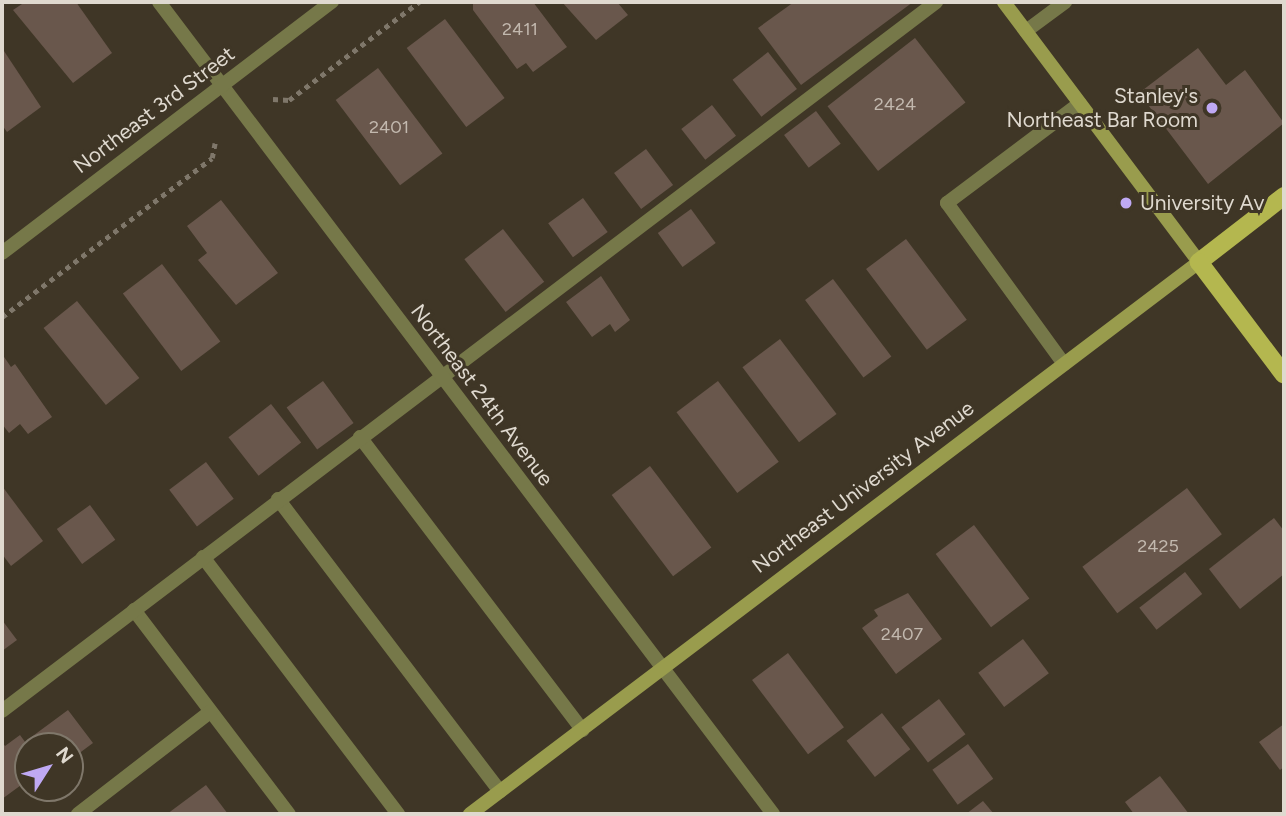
<!DOCTYPE html>
<html>
<head>
<meta charset="utf-8">
<style>
  body { margin:0 }
  #map { position:relative; width:1286px; height:816px; overflow:hidden; background:#3f3626; font-family:Figtree,sans-serif }
  div>[style] { position:absolute }
  .building>* { inset:0; background:#69574c; transform-origin:0 0 }
  .path>* { height:4.5px; margin-top:-2.25px; transform-origin:0; background:repeating-linear-gradient(90deg,#7f776a 0 5px,transparent 0 10px) }
  .lane>* { height:14px; margin:-7px; padding:0 7px; transform-origin:7px; border-radius:7px; background:#767849 }
  .street>* { height:14px; margin:-7px; padding:0 7px; transform-origin:7px; border-radius:7px; background:#767849 }
  .secondary>* { height:14px; margin:-7px; padding:0 7px; transform-origin:7px; border-radius:7px; background:#999c4d }
  .primary>* { height:18px; margin:-9px; padding:0 9px; transform-origin:9px; border-radius:9px; background:#b4b74f }
  .dots>* { width:19px; height:19px; translate:-50% -50%; box-sizing:border-box; border:4px solid #3f3626; border-radius:50% }
  span { translate:-50% -50%; white-space:nowrap; text-align:center; line-height:1.15; -webkit-text-stroke:6px #3f3626; paint-order:stroke }
  .number-label { font-size:18px; color:#c2b8ae }
  .number-label span { -webkit-text-stroke-width:0 }
  .poi-label { font-size:21px; color:#dfd9cf }
  .right { translate:-100% -50%; text-align:right }
  .left { translate:0 -50%; text-align:left }
  .street-label { font-size:21px; color:#dfd9cf }
  .frame { position:absolute; inset:0; border:4px solid #dfd9cf; pointer-events:none }
  .north { position:absolute; left:14px; top:732px; width:70px; height:70px; box-sizing:border-box; background:#3f3626; border:2px solid #7f776a; border-radius:50%; rotate:53deg; font-size:19px; font-weight:700; line-height:28px; text-align:center; color:#dfd9cf }
  .north::after { content:''; display:block; margin:auto; width:24px; height:32px; background:#bfa9f4; clip-path:polygon(50% 0,100% 100%,50% 72%,0 100%) }
</style>
</head>
<body>
<div id="map">
  <div class="building">
    <div style="clip-path:polygon(25px 2px,76px 2px,112px 53px,73px 83px,13px 10px)"></div>
    <div style="clip-path:polygon(473px 2px,533px 2px,567px 47px,533px 72px,526px 63px,517px 69px,473px 10px)"></div>
    <div style="clip-path:polygon(562px 2px,617px 2px,628px 15px,596px 40px)"></div>
    <div style="clip-path:polygon(794px 2px,913px 2px,801px 85px,758px 28px)"></div>
    <div style="left:445px;top:19px;width:99px;height:48px;rotate:53deg"></div>
    <div style="left:915px;top:38px;width:82px;height:111px;rotate:52deg"></div>
    <div style="clip-path:polygon(2px 48px,41px 107px,7px 132px,2px 125px)"></div>
    <div style="clip-path:polygon(1198px 48px,1226px 85px,1245px 70px,1284px 123px,1208px 184px,1139px 93px)"></div>
    <div style="left:768px;top:52px;width:47px;height:45px;rotate:52deg"></div>
    <div style="left:378px;top:68px;width:107px;height:53px;rotate:53deg"></div>
    <div style="left:712px;top:105px;width:39px;height:39px;rotate:52deg"></div>
    <div style="left:816px;top:111px;width:41px;height:40px;rotate:53deg"></div>
    <div style="left:646px;top:149px;width:45px;height:40px;rotate:53deg"></div>
    <div style="left:583px;top:198px;width:42px;height:43px;rotate:54deg"></div>
    <div style="clip-path:polygon(221px 200px,278px 273px,236px 305px,198px 260px,207px 253px,187px 226px)"></div>
    <div style="left:691px;top:209px;width:42px;height:41px;rotate:54deg"></div>
    <div style="left:503px;top:229px;width:67px;height:49px;rotate:52deg"></div>
    <div style="left:906px;top:239px;width:101px;height:50px;rotate:53deg"></div>
    <div style="left:162px;top:264px;width:97px;height:49px;rotate:53deg"></div>
    <div style="clip-path:polygon(601px 276px,630px 320px,615px 332px,610px 324px,592px 337px,566px 302px)"></div>
    <div style="left:833px;top:279px;width:97px;height:35px;rotate:53deg"></div>
    <div style="left:77px;top:301px;width:99px;height:43px;rotate:51deg"></div>
    <div style="left:780px;top:339px;width:94px;height:47px;rotate:53deg"></div>
    <div style="clip-path:polygon(2px 354px,11px 367px,15px 364px,52px 417px,28px 434px,20px 424px,9px 433px,2px 424px)"></div>
    <div style="left:323px;top:381px;width:52px;height:45px;rotate:54deg"></div>
    <div style="left:718px;top:381px;width:101px;height:52px;rotate:53deg"></div>
    <div style="left:271px;top:404px;width:49px;height:54px;rotate:52deg"></div>
    <div style="left:206px;top:462px;width:46px;height:46px;rotate:53deg"></div>
    <div style="left:650px;top:466px;width:102px;height:48px;rotate:53deg"></div>
    <div style="clip-path:polygon(2px 486px,43px 541px,11px 566px,2px 554px)"></div>
    <div style="left:1187px;top:488px;width:58px;height:131px;rotate:53deg"></div>
    <div style="left:90px;top:505px;width:43px;height:41px;rotate:54deg"></div>
    <div style="clip-path:polygon(1274px 518px,1284px 531px,1284px 574px,1240px 609px,1209px 569px)"></div>
    <div style="left:974px;top:525px;width:92px;height:48px;rotate:53deg"></div>
    <div style="left:1185px;top:572px;width:28px;height:58px;rotate:52deg"></div>
    <div style="clip-path:polygon(908px 593px,942px 639px,896px 674px,862px 628px,878px 616px,874px 610px)"></div>
    <div style="clip-path:polygon(2px 620px,17px 640px,2px 651px)"></div>
    <div style="left:1023px;top:639px;width:43px;height:56px;rotate:53deg"></div>
    <div style="left:788px;top:653px;width:93px;height:45px;rotate:53deg"></div>
    <div style="left:939px;top:699px;width:44px;height:47px;rotate:53deg"></div>
    <div style="clip-path:polygon(68px 710px,93px 743px,70px 760px,70px 746px,30px 746px,26px 741px)"></div>
    <div style="left:882px;top:713px;width:46px;height:45px;rotate:52deg"></div>
    <div style="clip-path:polygon(1284px 724px,1284px 767px,1280px 770px,1259px 742px)"></div>
    <div style="clip-path:polygon(20px 735px,28px 746px,28px 780px,2px 799px,2px 742px,5px 746px)"></div>
    <div style="left:968px;top:744px;width:43px;height:44px;rotate:54deg"></div>
    <div style="clip-path:polygon(1160px 776px,1189px 814px,1134px 814px,1125px 802px)"></div>
    <div style="clip-path:polygon(206px 785px,228px 814px,167px 814px)"></div>
    <div style="clip-path:polygon(983px 801px,994px 814px,966px 814px)"></div>
  </div>
  <div class="path">
    <div style="left:273px;top:99px;width:16px;rotate:4deg"></div>
    <div style="left:289px;top:100px;width:163px;rotate:-37deg"></div>
    <div style="left:2px;top:317px;width:263px;rotate:-37.1deg"></div>
    <div style="left:212px;top:158px;width:15px;rotate:-79deg"></div>
  </div>
  <div class="lane">
    <div style="left:1026px;top:31px;width:49px;rotate:-36.6deg"></div>
    <div style="left:1064px;top:364px;width:199px;rotate:-126deg"></div>
    <div style="left:947px;top:203px;width:166px;rotate:-36.9deg"></div>
    <div style="left:360px;top:437px;width:368px;rotate:52.8deg"></div>
    <div style="left:278px;top:499px;width:367px;rotate:52.8deg"></div>
    <div style="left:203px;top:557px;width:323px;rotate:52.8deg"></div>
    <div style="left:134px;top:610px;width:256px;rotate:52.8deg"></div>
    <div style="left:2px;top:711px;width:1173px;rotate:-37.2deg"></div>
    <div style="left:78px;top:814px;width:167px;rotate:-37.7deg"></div>
  </div>
  <div class="street">
    <div style="left:159px;top:2px;width:1018px;rotate:52.9deg"></div>
    <div style="left:2px;top:253px;width:415px;rotate:-37.3deg"></div>
  </div>
  <div class="secondary">
    <div style="left:470px;top:814px;width:914px;rotate:-37.13deg"></div>
    <div style="left:1199px;top:262px;width:325px;rotate:-126.9deg"></div>
  </div>
  <div class="primary">
    <div style="left:1284px;top:196px;width:108px;rotate:142.2deg"></div>
    <div style="left:1199px;top:262px;width:141px;rotate:53deg"></div>
  </div>
  <div class="dots">
    <div style="left:1212px;top:108px;background:#bfa9f4"></div>
    <div style="left:1126px;top:203px;background:#bfa9f4"></div>
  </div>
  <div class="number-label">
    <span style="left:520px;top:29px">2411</span>
    <span style="left:895px;top:104px">2424</span>
    <span style="left:389px;top:127px">2401</span>
    <span style="left:1158px;top:546px">2425</span>
    <span style="left:902px;top:634px">2407</span>
  </div>
  <div class="poi-label">
    <span class="right" style="left:1198px;top:108px">Stanley's<br>Northeast Bar Room</span>
    <span class="left" style="left:1140px;top:203px">University Av</span>
  </div>
  <div class="street-label">
    <span style="left:154px;top:110px;rotate:-37deg">Northeast 3rd Street</span>
    <span style="left:482px;top:395px;rotate:53deg">Northeast 24th Avenue</span>
    <span style="left:863px;top:487px;rotate:-37deg">Northeast University Avenue</span>
  </div>
  <div class="frame"></div>
  <div class="north">N</div>
</div>
</body>
</html>
